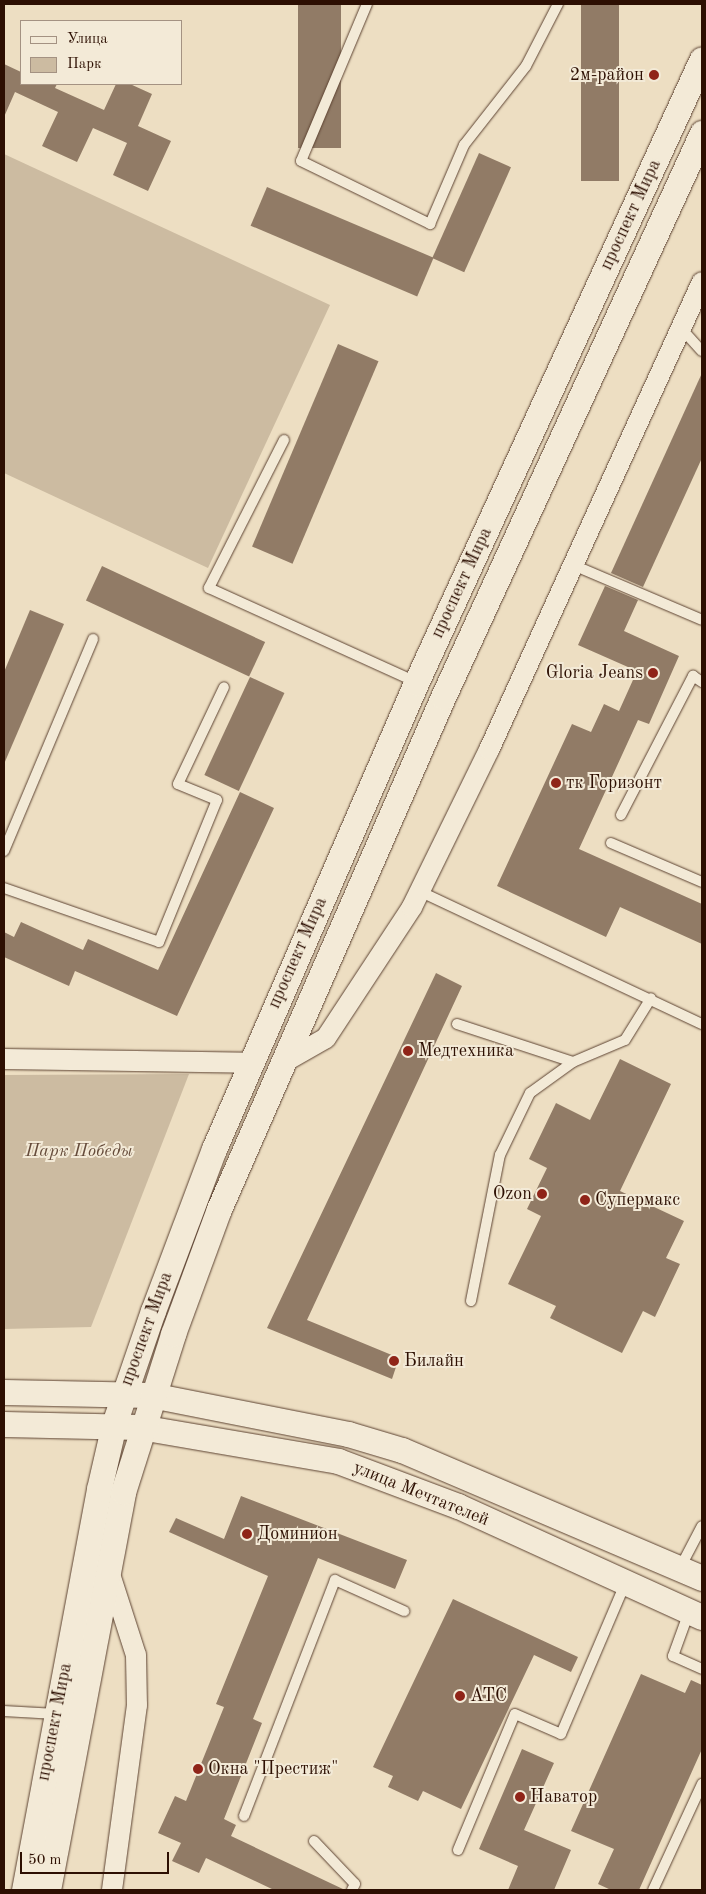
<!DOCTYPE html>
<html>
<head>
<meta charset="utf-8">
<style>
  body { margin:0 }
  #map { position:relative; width:706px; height:1894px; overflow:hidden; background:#eddec2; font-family:"Old Standard TT",serif }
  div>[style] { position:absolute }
  .green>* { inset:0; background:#ccbba1 }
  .building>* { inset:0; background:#917b66; transform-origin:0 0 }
  .roads { filter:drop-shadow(0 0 1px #5d4332) drop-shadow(0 0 1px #5d4332) }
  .service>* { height:10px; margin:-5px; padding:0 5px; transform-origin:5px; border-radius:5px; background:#f3ead7 }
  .minor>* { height:20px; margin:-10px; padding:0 10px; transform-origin:10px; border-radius:10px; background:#f3ead7 }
  .tertiary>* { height:25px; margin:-12.5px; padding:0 12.5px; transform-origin:12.5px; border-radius:12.5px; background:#f3ead7 }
  .dots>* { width:14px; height:14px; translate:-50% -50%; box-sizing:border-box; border:2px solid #f3ead7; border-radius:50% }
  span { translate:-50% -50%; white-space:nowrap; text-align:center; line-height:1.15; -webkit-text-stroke:4px #f3ead7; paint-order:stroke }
  .poi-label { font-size:18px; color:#2d0f02 }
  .right { translate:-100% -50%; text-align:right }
  .left { translate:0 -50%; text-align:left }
  .street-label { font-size:18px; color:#2d0f02 }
  .park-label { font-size:18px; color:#654b3a; font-style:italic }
  .frame { position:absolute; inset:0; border:5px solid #2d0f02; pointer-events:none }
  .legend { position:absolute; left:20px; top:20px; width:162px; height:65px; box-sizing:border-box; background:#f3ead7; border:1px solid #a49282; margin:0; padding:6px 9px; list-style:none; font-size:15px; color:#2d0f02 }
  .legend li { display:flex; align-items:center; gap:10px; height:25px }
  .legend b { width:25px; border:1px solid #a49282 }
  .scale { position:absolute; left:20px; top:1852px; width:149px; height:22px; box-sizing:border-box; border:2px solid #2d0f02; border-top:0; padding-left:6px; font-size:15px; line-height:18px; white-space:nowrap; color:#2d0f02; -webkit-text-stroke:4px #f3ead7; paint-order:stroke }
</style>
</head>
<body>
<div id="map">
  <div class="green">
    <div style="clip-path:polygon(4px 154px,330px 305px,208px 568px,4px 473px)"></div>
    <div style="clip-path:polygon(189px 1074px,91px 1327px,4px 1329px,4px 1075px)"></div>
  </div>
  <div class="building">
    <div style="left:298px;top:4px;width:43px;height:144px"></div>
    <div style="left:581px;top:4px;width:38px;height:177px"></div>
    <div style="clip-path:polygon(4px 64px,21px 72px,21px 84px,57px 84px,55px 88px,104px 110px,116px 84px,130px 84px,152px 94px,138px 126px,171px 141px,148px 191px,113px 175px,127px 143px,93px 128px,77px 162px,42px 146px,58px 112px,15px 92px,4px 117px)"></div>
    <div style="left:479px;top:153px;width:35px;height:115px;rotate:24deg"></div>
    <div style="left:267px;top:187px;width:181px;height:42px;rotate:23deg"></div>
    <div style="left:338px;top:344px;width:44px;height:220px;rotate:23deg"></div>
    <div style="clip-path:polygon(702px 373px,702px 458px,643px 587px,611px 573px)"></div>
    <div style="left:102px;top:566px;width:180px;height:38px;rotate:25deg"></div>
    <div style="clip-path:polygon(605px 586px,638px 600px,624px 631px,679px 656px,649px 724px,638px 720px,579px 849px,702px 904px,702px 944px,620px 907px,606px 937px,497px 886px,572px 724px,591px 732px,604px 704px,619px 711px,637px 671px,578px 645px)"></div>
    <div style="clip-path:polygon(30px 610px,64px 624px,4px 764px,4px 672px)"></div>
    <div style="left:250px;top:677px;width:38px;height:108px;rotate:25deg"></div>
    <div style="clip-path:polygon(240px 792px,274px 808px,177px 1016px,75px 971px,69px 986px,4px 957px,4px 932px,14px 937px,21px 922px,83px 950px,88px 939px,158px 970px)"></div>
    <div style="clip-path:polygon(436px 973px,462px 986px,307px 1320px,399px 1358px,392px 1379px,267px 1328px)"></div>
    <div style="clip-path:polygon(620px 1059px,671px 1084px,620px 1191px,684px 1221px,666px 1258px,680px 1264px,655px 1317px,643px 1311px,622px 1353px,550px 1318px,556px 1306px,508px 1284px,541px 1216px,527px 1209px,547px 1168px,529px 1159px,556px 1103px,590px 1120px)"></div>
    <div style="clip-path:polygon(241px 1496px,407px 1560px,395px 1589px,318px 1558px,253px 1719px,262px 1723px,224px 1819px,236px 1825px,231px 1836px,345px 1890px,274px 1890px,206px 1858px,199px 1873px,172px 1861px,181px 1843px,158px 1833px,175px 1796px,186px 1801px,224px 1707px,216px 1704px,268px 1576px,169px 1532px,176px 1518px,224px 1539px)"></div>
    <div style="clip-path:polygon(453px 1599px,578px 1657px,571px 1672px,534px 1655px,461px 1809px,423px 1791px,418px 1801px,388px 1787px,393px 1776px,373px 1767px)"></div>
    <div style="clip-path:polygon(641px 1674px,685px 1693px,691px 1680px,702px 1685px,702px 1749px,639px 1890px,611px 1890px,598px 1884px,614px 1849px,571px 1831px)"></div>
    <div style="clip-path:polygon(522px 1749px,554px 1763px,524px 1830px,571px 1850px,554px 1890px,508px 1890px,518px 1866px,479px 1849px)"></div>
  </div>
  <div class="roads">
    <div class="service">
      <div style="left:367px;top:4px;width:170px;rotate:112.8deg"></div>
      <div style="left:301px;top:161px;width:144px;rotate:26deg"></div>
      <div style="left:430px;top:224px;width:86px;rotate:-66.7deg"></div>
      <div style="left:464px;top:145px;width:100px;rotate:-51.9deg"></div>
      <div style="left:526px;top:66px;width:70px;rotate:-62.7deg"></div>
      <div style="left:681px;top:328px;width:31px;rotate:48deg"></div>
      <div style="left:284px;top:440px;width:166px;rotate:116.9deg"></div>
      <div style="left:209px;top:588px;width:227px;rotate:24.4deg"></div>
      <div style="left:571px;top:564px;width:142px;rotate:23.1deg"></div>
      <div style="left:621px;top:815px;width:157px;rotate:-62.6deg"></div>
      <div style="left:693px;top:676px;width:11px;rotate:34deg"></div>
      <div style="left:611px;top:843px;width:99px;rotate:23.2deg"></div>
      <div style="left:4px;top:851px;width:230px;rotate:-67.2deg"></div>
      <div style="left:4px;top:888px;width:164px;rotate:19.2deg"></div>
      <div style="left:159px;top:942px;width:153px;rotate:-67.8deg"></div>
      <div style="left:217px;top:800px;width:42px;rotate:-157.7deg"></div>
      <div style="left:178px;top:784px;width:107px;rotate:-64.6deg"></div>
      <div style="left:419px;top:891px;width:313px;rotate:25.2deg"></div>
      <div style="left:457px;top:1024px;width:122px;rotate:18.1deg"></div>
      <div style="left:471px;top:1301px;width:149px;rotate:-78.8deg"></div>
      <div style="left:500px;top:1155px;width:69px;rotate:-64.2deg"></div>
      <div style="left:530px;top:1093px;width:53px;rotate:-35.8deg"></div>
      <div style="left:573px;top:1062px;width:56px;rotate:-22.9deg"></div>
      <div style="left:625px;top:1040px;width:49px;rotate:-58.2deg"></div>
      <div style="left:680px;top:1568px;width:47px;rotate:-62.4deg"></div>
      <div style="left:689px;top:1612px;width:47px;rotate:110deg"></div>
      <div style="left:673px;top:1656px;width:32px;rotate:24deg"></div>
      <div style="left:4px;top:1711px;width:52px;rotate:3.3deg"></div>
      <div style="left:244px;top:1816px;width:253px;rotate:-68.9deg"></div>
      <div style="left:335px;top:1580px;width:76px;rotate:24.2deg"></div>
      <div style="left:314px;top:1841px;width:59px;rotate:46.4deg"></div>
      <div style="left:355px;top:1884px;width:7px;rotate:117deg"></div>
      <div style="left:458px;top:1850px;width:147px;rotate:-67.3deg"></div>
      <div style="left:515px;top:1714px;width:50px;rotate:23.5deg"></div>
      <div style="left:561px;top:1734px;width:163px;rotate:-66.9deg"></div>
      <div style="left:653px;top:1890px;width:117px;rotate:-65.2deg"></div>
    </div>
    <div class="minor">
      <div style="left:4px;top:1059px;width:246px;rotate:0.9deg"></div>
      <div style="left:284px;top:1062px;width:48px;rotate:-29.7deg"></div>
      <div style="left:326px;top:1038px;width:157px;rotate:-56.7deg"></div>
      <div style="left:412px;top:907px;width:175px;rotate:-63.9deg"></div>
      <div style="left:489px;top:750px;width:514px;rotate:-65.53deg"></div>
      <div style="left:108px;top:1568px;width:91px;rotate:72.2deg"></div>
      <div style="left:136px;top:1655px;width:50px;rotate:88.9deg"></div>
      <div style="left:137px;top:1705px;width:187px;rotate:97.7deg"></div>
    </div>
    <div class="tertiary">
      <div style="left:4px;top:1392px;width:147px;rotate:1.2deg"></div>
      <div style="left:151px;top:1395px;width:201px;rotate:11.2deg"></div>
      <div style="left:348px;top:1434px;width:56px;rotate:16.5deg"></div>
      <div style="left:402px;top:1450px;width:326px;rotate:23.1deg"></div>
      <div style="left:4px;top:1424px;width:136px;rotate:1.3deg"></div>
      <div style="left:140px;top:1427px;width:201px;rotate:9.7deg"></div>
      <div style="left:338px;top:1461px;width:128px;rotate:20.6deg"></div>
      <div style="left:458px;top:1506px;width:268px;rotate:24.5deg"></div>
      <div style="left:24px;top:1890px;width:408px;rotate:-79.4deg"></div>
      <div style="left:99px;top:1489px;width:67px;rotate:-77deg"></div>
      <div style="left:114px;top:1424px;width:120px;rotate:-71deg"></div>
      <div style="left:153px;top:1311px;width:173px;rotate:-69.4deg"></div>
      <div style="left:214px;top:1149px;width:508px;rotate:-66.56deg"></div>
      <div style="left:416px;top:683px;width:686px;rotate:-65.38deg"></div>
      <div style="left:48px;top:1890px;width:405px;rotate:-79.3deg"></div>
      <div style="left:123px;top:1492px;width:166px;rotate:-72.4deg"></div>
      <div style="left:173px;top:1334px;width:133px;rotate:-69.8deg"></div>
      <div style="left:219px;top:1209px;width:559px;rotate:-66.37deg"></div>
      <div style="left:443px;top:697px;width:621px;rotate:-65.33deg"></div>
    </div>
  </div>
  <div class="dots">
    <div style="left:654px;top:75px;background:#8f2418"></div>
    <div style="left:653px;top:673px;background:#8f2418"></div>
    <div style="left:556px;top:783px;background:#8f2418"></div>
    <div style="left:408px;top:1051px;background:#8f2418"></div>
    <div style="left:542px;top:1194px;background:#8f2418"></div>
    <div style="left:585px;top:1200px;background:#8f2418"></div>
    <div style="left:394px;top:1361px;background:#8f2418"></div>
    <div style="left:247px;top:1534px;background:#8f2418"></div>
    <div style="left:460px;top:1696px;background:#8f2418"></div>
    <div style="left:198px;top:1769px;background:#8f2418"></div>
    <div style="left:520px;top:1797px;background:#8f2418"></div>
  </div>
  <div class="poi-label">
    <span class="right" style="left:644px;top:75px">2м-район</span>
    <span class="right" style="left:643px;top:673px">Gloria Jeans</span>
    <span class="left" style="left:566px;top:783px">тк Горизонт</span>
    <span class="left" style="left:418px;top:1051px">Медтехника</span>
    <span class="right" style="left:532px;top:1194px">Ozon</span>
    <span class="left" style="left:595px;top:1200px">Супермакс</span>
    <span class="left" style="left:404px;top:1361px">Билайн</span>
    <span class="left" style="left:257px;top:1534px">Доминион</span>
    <span class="left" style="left:470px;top:1696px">АТС</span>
    <span class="left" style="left:208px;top:1769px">Окна "Престиж"</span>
    <span class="left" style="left:530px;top:1797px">Наватор</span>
  </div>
  <div class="street-label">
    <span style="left:631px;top:215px;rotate:-65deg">проспект Мира</span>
    <span style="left:462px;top:583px;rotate:-65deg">проспект Мира</span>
    <span style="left:298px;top:953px;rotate:-66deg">проспект Мира</span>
    <span style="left:147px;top:1329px;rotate:-70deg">проспект Мира</span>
    <span style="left:421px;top:1494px;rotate:22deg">улица Мечтателей</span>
    <span style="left:55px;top:1722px;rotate:-79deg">проспект Мира</span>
  </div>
  <div class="park-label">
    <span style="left:79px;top:1151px">Парк Победы</span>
  </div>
  <div class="frame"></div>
  <ul class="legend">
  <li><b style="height:6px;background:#f3ead7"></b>Улица</li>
  <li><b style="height:14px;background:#ccbba1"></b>Парк</li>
  </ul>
  <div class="scale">50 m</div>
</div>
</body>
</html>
